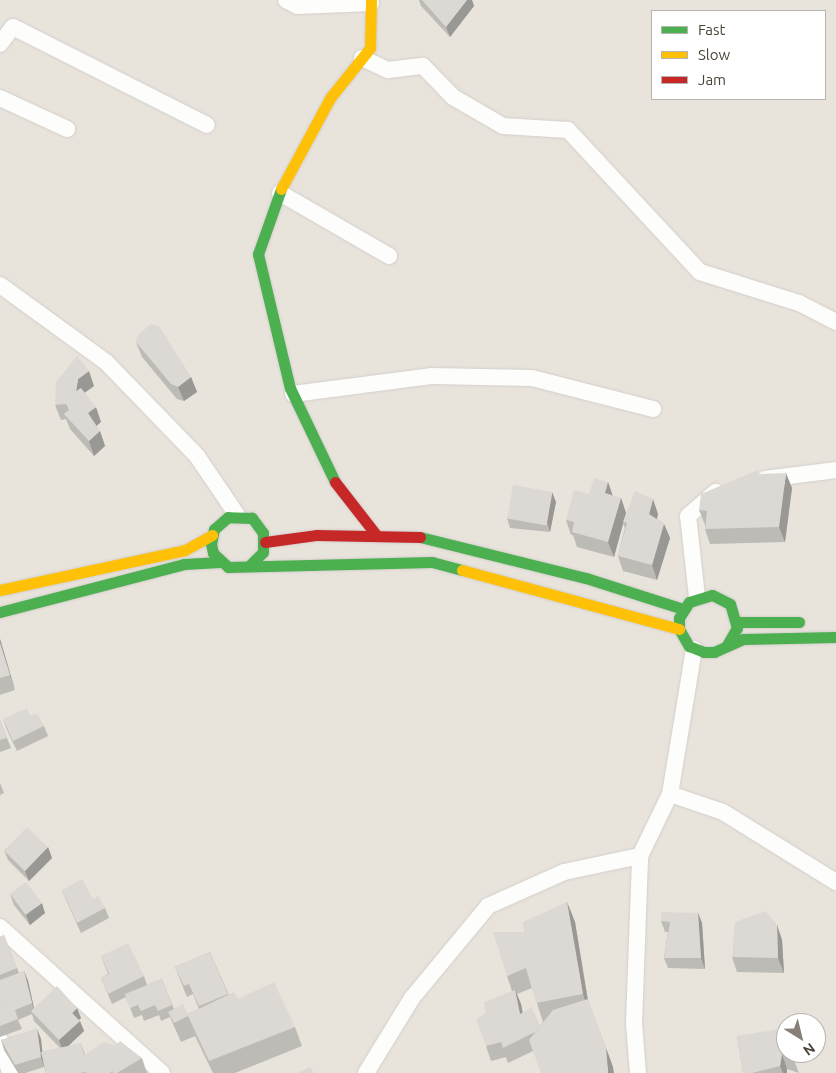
<!DOCTYPE html>
<html>
<head>
<meta charset="utf-8">
<style>
  body { margin:0 }
  #map { position:relative; width:836px; height:1073px; overflow:hidden; background:#f4f1ee; font-family:Ubuntu,sans-serif }
  div>[style] { position:absolute }
  .residential>* { inset:0; background:#e8e3db }
  .roads { filter:drop-shadow(0 0 1px #d2cfcb) drop-shadow(0 0 1px #d2cfcb) }
  .street>* { height:16px; margin:-8px; padding:0 8px; transform-origin:8px; border-radius:8px; background:#fdfdfc }
  .fast>* { height:11px; margin:-5.5px; padding:0 5.5px; transform-origin:5.5px; border-radius:5.5px; background:#4caf50 }
  .slow>* { height:11px; margin:-5.5px; padding:0 5.5px; transform-origin:5.5px; border-radius:5.5px; background:#ffc107 }
  .jam>* { height:11px; margin:-5.5px; padding:0 5.5px; transform-origin:5.5px; border-radius:5.5px; background:#c62828 }
  .wall>* { inset:0; background:#bdbbb6 }
  .shaded-wall>* { inset:0; background:#9a9894 }
  .building>* { inset:0; background:#dcd9d4; transform-origin:0 0 }
  span { translate:-50% -50%; white-space:nowrap; text-align:center; line-height:1.15; -webkit-text-stroke:4.5px #fff; paint-order:stroke }
  .legend { position:absolute; left:651px; top:10px; width:175px; height:90px; box-sizing:border-box; background:#fff; border:1px solid #b7b4af; margin:0; padding:6px 9px; list-style:none; font-size:15px; color:#4c4338 }
  .legend li { display:flex; align-items:center; gap:10px; height:25px }
  .legend b { width:25px; border:1px solid #b7b4af }
  .north { position:absolute; left:776px; top:1013px; width:50px; height:50px; box-sizing:border-box; background:#fff; border:1px solid #b7b4af; border-radius:50%; rotate:144deg; font-size:14px; font-weight:700; line-height:20px; text-align:center; color:#4c4338 }
  .north::after { content:''; display:block; margin:auto; width:18px; height:22px; background:#878078; clip-path:polygon(50% 0,100% 100%,50% 72%,0 100%) }
</style>
</head>
<body>
<div id="map">
  <div class="residential">
    <div style="clip-path:polygon(evenodd,0 0,836px 0,836px 1073px,0 1073px,0 0,652px 11px,825px 11px,825px 99px,652px 99px,652px 11px,0 0,786px 1023px,816px 1023px,816px 1053px,786px 1053px,786px 1023px)"></div>
  </div>
  <div class="roads">
    <div class="street">
      <div style="left:286px;top:0;width:13px;rotate:27deg"></div>
      <div style="left:298px;top:6px;width:73px;rotate:-2.4deg"></div>
      <div style="left:0;top:44px;width:21px;rotate:-53deg"></div>
      <div style="left:13px;top:27px;width:217px;rotate:26.8deg"></div>
      <div style="left:362px;top:58px;width:29px;rotate:25deg"></div>
      <div style="left:388px;top:70px;width:35px;rotate:-7deg"></div>
      <div style="left:423px;top:66px;width:43px;rotate:45.9deg"></div>
      <div style="left:453px;top:97px;width:58px;rotate:30.1deg"></div>
      <div style="left:503px;top:126px;width:65px;rotate:3.5deg"></div>
      <div style="left:568px;top:130px;width:194px;rotate:47.1deg"></div>
      <div style="left:700px;top:272px;width:104px;rotate:17.4deg"></div>
      <div style="left:799px;top:303px;width:42px;rotate:27.2deg"></div>
      <div style="left:0;top:98px;width:74px;rotate:24.8deg"></div>
      <div style="left:280px;top:193px;width:126px;rotate:30deg"></div>
      <div style="left:0;top:285px;width:131px;rotate:36deg"></div>
      <div style="left:106px;top:362px;width:131px;rotate:45.9deg"></div>
      <div style="left:197px;top:456px;width:71px;rotate:55.9deg"></div>
      <div style="left:293px;top:394px;width:139px;rotate:-7.4deg"></div>
      <div style="left:431px;top:376px;width:101px;rotate:1.1deg"></div>
      <div style="left:532px;top:378px;width:125px;rotate:14.4deg"></div>
      <div style="left:765px;top:479px;width:72px;rotate:-7.2deg"></div>
      <div style="left:697px;top:597px;width:81px;rotate:-96.3deg"></div>
      <div style="left:688px;top:516px;width:37px;rotate:-41deg"></div>
      <div style="left:670px;top:794px;width:56px;rotate:18.8deg"></div>
      <div style="left:723px;top:812px;width:133px;rotate:31.8deg"></div>
      <div style="left:0;top:927px;width:218px;rotate:42deg"></div>
      <div style="left:0;top:1040px;width:34px;rotate:73deg"></div>
      <div style="left:366px;top:1073px;width:88px;rotate:-58.5deg"></div>
      <div style="left:412px;top:998px;width:119px;rotate:-50.4deg"></div>
      <div style="left:488px;top:906px;width:83px;rotate:-24.1deg"></div>
      <div style="left:564px;top:872px;width:78px;rotate:-11.9deg"></div>
      <div style="left:638px;top:1073px;width:50px;rotate:-94.6deg"></div>
      <div style="left:634px;top:1023px;width:167px;rotate:-87.9deg"></div>
      <div style="left:640px;top:856px;width:69px;rotate:-64.2deg"></div>
      <div style="left:670px;top:794px;width:147px;rotate:-80.6deg"></div>
    </div>
    <div class="fast">
      <div style="left:281px;top:189px;width:69px;rotate:109.5deg"></div>
      <div style="left:258px;top:254px;width:138px;rotate:76.6deg"></div>
      <div style="left:290px;top:388px;width:104px;rotate:64.4deg"></div>
      <div style="left:420px;top:537px;width:171px;rotate:13.9deg"></div>
      <div style="left:586px;top:578px;width:102px;rotate:17.7deg"></div>
      <div style="left:250px;top:565px;width:18px;rotate:-45deg"></div>
      <div style="left:263px;top:552px;width:19px;rotate:-90deg"></div>
      <div style="left:263px;top:533px;width:19px;rotate:-126deg"></div>
      <div style="left:252px;top:518px;width:24px;rotate:-178deg"></div>
      <div style="left:228px;top:517px;width:18px;rotate:139deg"></div>
      <div style="left:214px;top:529px;width:15px;rotate:101deg"></div>
      <div style="left:211px;top:544px;width:9px;rotate:77deg"></div>
      <div style="left:213px;top:553px;width:21px;rotate:43deg"></div>
      <div style="left:228px;top:567px;width:204px;rotate:-1.4deg"></div>
      <div style="left:432px;top:562px;width:31px;rotate:15deg"></div>
      <div style="left:0;top:612px;width:190px;rotate:-14.6deg"></div>
      <div style="left:184px;top:564px;width:36px;rotate:-3deg"></div>
      <div style="left:737px;top:622px;width:62px"></div>
      <div style="left:727px;top:645px;width:20px;rotate:-60deg"></div>
      <div style="left:737px;top:628px;width:25px;rotate:-106deg"></div>
      <div style="left:730px;top:604px;width:20px;rotate:-153deg"></div>
      <div style="left:712px;top:595px;width:24px;rotate:163deg"></div>
      <div style="left:689px;top:602px;width:19px;rotate:122deg"></div>
      <div style="left:679px;top:618px;width:11px;rotate:90deg"></div>
      <div style="left:679px;top:629px;width:20px;rotate:60deg"></div>
      <div style="left:689px;top:646px;width:16px;rotate:22deg"></div>
      <div style="left:704px;top:652px;width:10px"></div>
      <div style="left:714px;top:652px;width:32px;rotate:-24deg"></div>
      <div style="left:743px;top:639px;width:93px;rotate:-1.2deg"></div>
    </div>
    <div class="slow">
      <div style="left:281px;top:189px;width:103px;rotate:-61.7deg"></div>
      <div style="left:330px;top:98px;width:64px;rotate:-51.3deg"></div>
      <div style="left:370px;top:48px;width:48px;rotate:-88.8deg"></div>
      <div style="left:462px;top:570px;width:225px;rotate:15.2deg"></div>
      <div style="left:0;top:590px;width:189px;rotate:-12.2deg"></div>
      <div style="left:185px;top:550px;width:31px;rotate:-29deg"></div>
    </div>
    <div class="jam">
      <div style="left:335px;top:482px;width:68px;rotate:52.1deg"></div>
      <div style="left:265px;top:542px;width:51px;rotate:-7.8deg"></div>
      <div style="left:316px;top:535px;width:104px;rotate:1.1deg"></div>
    </div>
  </div>
  <div class="wall">
    <div style="clip-path:polygon(419px 0,472px 0,474px 6px,450px 37px,421px 6px)"></div>
    <div style="clip-path:polygon(136px 342px,191px 377px,197px 392px,184px 401px,177px 399px,142px 357px)"></div>
    <div style="clip-path:polygon(94px 386px,84px 393px,101px 422px,96px 426px,100px 431px,105px 446px,94px 456px,70px 429px,66px 419px,61px 420px,55px 405px)"></div>
    <div style="clip-path:polygon(759px 474px,792px 488px,785px 542px,710px 544px,705px 529px,705px 525px,699px 510px)"></div>
    <div style="clip-path:polygon(608px 482px,613px 496px,621px 498px,626px 513px,624px 519px,658px 514px,657px 519px,664px 524px,670px 538px,657px 580px,623px 571px,618px 556px,625px 528px,623px 523px,614px 557px,577px 547px,573px 535px,571px 535px,566px 520px)"></div>
    <div style="clip-path:polygon(552px 492px,556px 502px,550px 532px,510px 528px,507px 518px)"></div>
    <div style="clip-path:polygon(0 639px,15px 690px,0 695px)"></div>
    <div style="clip-path:polygon(30px 715px,44px 726px,48px 736px,17px 751px,7px 730px,3px 719px)"></div>
    <div style="clip-path:polygon(0 720px,11px 748px,0 752px)"></div>
    <div style="clip-path:polygon(0 783px,4px 793px,0 795px)"></div>
    <div style="clip-path:polygon(48px 847px,52px 858px,29px 881px,8px 860px,4px 850px)"></div>
    <div style="clip-path:polygon(62px 890px,93px 899px,105px 908px,109px 918px,81px 933px,66px 900px)"></div>
    <div style="clip-path:polygon(10px 894px,45px 913px,30px 925px,14px 905px)"></div>
    <div style="clip-path:polygon(evenodd,567px 902px,575px 922px,588px 1000px,613px 1067px,533px 1051px,508px 1063px,506px 1057px,491px 1061px,486px 1046px,486px 1013px,512px 991px,507px 976px,524px 932px,567px 902px,532px 988px,543px 1022px,540px 1026px,522px 1013px,521px 1004px,517px 994px,532px 988px)"></div>
    <div style="clip-path:polygon(698px 913px,702px 923px,705px 969px,668px 968px,664px 958px,668px 932px,665px 932px,661px 921px)"></div>
    <div style="clip-path:polygon(777px 925px,782px 940px,784px 973px,737px 972px,732px 957px)"></div>
    <div style="clip-path:polygon(4px 935px,19px 973px,24px 971px,28px 981px,34px 1008px,81px 1018px,79px 1020px,84px 1031px,67px 1047px,81px 1043px,85px 1055px,142px 1058px,147px 1073px,46px 1073px,44px 1067px,25px 1073px,18px 1073px,4px 1050px,1px 1040px,37px 1029px,41px 1039px,42px 1052px,60px 1048px,34px 1021px,32px 1014px,18px 1020px,22px 1029px,0 1037px,0 1006px,1px 1005px,0 1002px,0 937px)"></div>
    <div style="clip-path:polygon(210px 952px,229px 995px,295px 1027px,302px 1046px,235px 1073px,213px 1073px,195px 1036px,181px 1042px,170px 1017px,161px 1021px,159px 1015px,144px 1021px,142px 1015px,134px 1018px,126px 997px,112px 1004px,101px 978px,108px 974px,101px 956px,144px 976px,147px 985px,162px 979px,174px 1009px,188px 1014px,199px 1009px,193px 994px,187px 997px,175px 967px)"></div>
    <div style="clip-path:polygon(737px 1036px,793px 1058px,799px 1073px,787px 1069px,787px 1073px,743px 1073px)"></div>
  </div>
  <div class="shaded-wall">
    <div style="clip-path:polygon(467px 0,472px 0,474px 6px,450px 37px,446px 27px)"></div>
    <div style="clip-path:polygon(89px 371px,94px 386px,83px 394px,76px 391px,78px 379px)"></div>
    <div style="clip-path:polygon(191px 377px,197px 392px,184px 401px,178px 387px)"></div>
    <div style="clip-path:polygon(96px 407px,101px 422px,94px 428px,88px 413px)"></div>
    <div style="clip-path:polygon(100px 431px,105px 446px,94px 456px,89px 441px)"></div>
    <div style="clip-path:polygon(786px 473px,792px 488px,785px 542px,779px 527px)"></div>
    <div style="clip-path:polygon(608px 482px,613px 497px,605px 493px)"></div>
    <div style="clip-path:polygon(552px 492px,556px 502px,550px 532px,547px 522px)"></div>
    <div style="clip-path:polygon(621px 498px,626px 513px,614px 557px,608px 542px)"></div>
    <div style="clip-path:polygon(653px 499px,658px 514px,654px 529px,649px 514px)"></div>
    <div style="clip-path:polygon(664px 524px,670px 538px,657px 580px,652px 565px)"></div>
    <div style="clip-path:polygon(0 639px,15px 690px,10px 675px,0 643px)"></div>
    <div style="clip-path:polygon(48px 847px,52px 858px,29px 881px,25px 871px)"></div>
    <div style="clip-path:polygon(567px 902px,575px 922px,590px 1014px,583px 994px)"></div>
    <div style="clip-path:polygon(42px 903px,45px 913px,30px 925px,26px 915px)"></div>
    <div style="clip-path:polygon(698px 913px,702px 923px,705px 969px,701px 958px)"></div>
    <div style="clip-path:polygon(777px 925px,782px 940px,784px 973px,778px 958px)"></div>
    <div style="clip-path:polygon(24px 971px,28px 981px,35px 1013px,32px 1003px)"></div>
    <div style="clip-path:polygon(515px 990px,521px 1004px,526px 1028px,520px 1014px)"></div>
    <div style="clip-path:polygon(77px 1008px,81px 1018px,76px 1023px,72px 1013px)"></div>
    <div style="clip-path:polygon(80px 1021px,84px 1031px,63px 1051px,59px 1040px)"></div>
    <div style="clip-path:polygon(37px 1029px,41px 1039px,44px 1067px,41px 1057px)"></div>
    <div style="clip-path:polygon(606px 1048px,613px 1067px,614px 1073px,608px 1073px)"></div>
    <div style="clip-path:polygon(782px 1054px,787px 1069px,787px 1073px,783px 1073px,780px 1066px)"></div>
  </div>
  <div class="building">
    <div style="clip-path:polygon(422px 0,467px 0,446px 27px)"></div>
    <div style="clip-path:polygon(151px 324px,159px 326px,191px 377px,178px 387px,171px 384px,136px 342px,138px 335px)"></div>
    <div style="clip-path:polygon(77px 356px,89px 371px,78px 379px,76px 391px,81px 388px,96px 407px,88px 413px,100px 431px,89px 441px,64px 414px,69px 410px,66px 404px,55px 405px,56px 382px)"></div>
    <div style="clip-path:polygon(758px 470px,758px 474px,786px 473px,779px 527px,705px 529px,707px 511px,699px 510px,701px 494px)"></div>
    <div style="clip-path:polygon(594px 478px,608px 482px,605px 493px,621px 498px,608px 542px,572px 532px,574px 522px,566px 520px,574px 490px,589px 494px)"></div>
    <div style="left:513px;top:485px;width:40px;height:34px;rotate:10deg"></div>
    <div style="clip-path:polygon(635px 491px,653px 499px,649px 514px,664px 524px,652px 565px,618px 556px,627px 523px,623px 522px)"></div>
    <div style="clip-path:polygon(0 643px,10px 675px,0 678px)"></div>
    <div style="clip-path:polygon(27px 708px,30px 715px,38px 714px,44px 726px,13px 741px,3px 719px)"></div>
    <div style="clip-path:polygon(0 720px,7px 738px,0 740px)"></div>
    <div style="left:27px;top:827px;width:29px;height:33px;rotate:44deg"></div>
    <div style="clip-path:polygon(82px 879px,93px 899px,98px 896px,105px 908px,77px 923px,62px 890px)"></div>
    <div style="left:26px;top:882px;width:26px;height:20px;rotate:53deg"></div>
    <div style="clip-path:polygon(567px 902px,583px 994px,536px 1003px,526px 968px,507px 976px,493px 932px,524px 932px,523px 922px)"></div>
    <div style="clip-path:polygon(766px 911px,777px 925px,778px 958px,732px 957px,735px 922px)"></div>
    <div style="clip-path:polygon(661px 912px,698px 913px,701px 958px,664px 958px,670px 922px,661px 921px)"></div>
    <div style="clip-path:polygon(4px 935px,17px 968px,0 975px,0 937px)"></div>
    <div style="clip-path:polygon(128px 943px,144px 976px,108px 994px,101px 978px,109px 974px,101px 956px)"></div>
    <div style="clip-path:polygon(210px 952px,228px 994px,199px 1006px,189px 984px,184px 986px,175px 967px)"></div>
    <div style="clip-path:polygon(24px 971px,32px 1003px,15px 1010px,18px 1019px,0 1026px,0 1006px,1px 1005px,0 1001px,0 980px)"></div>
    <div style="clip-path:polygon(162px 979px,172px 1005px,158px 1011px,155px 1005px,141px 1011px,138px 1005px,130px 1008px,125px 994px)"></div>
    <div style="clip-path:polygon(274px 982px,295px 1027px,209px 1061px,188px 1016px,174px 1023px,168px 1012px,183px 1004px,188px 1014px,234px 992px,238px 999px)"></div>
    <div style="clip-path:polygon(57px 986px,77px 1008px,72px 1013px,80px 1021px,59px 1040px,31px 1011px)"></div>
    <div style="clip-path:polygon(515px 990px,520px 1014px,532px 1007px,540px 1026px,535px 1032px,503px 1048px,501px 1042px,486px 1046px,476px 1019px,486px 1013px,484px 1002px)"></div>
    <div style="clip-path:polygon(588px 999px,606px 1048px,608px 1073px,541px 1073px,529px 1040px,553px 1010px)"></div>
    <div style="clip-path:polygon(37px 1029px,41px 1057px,15px 1065px,1px 1040px)"></div>
    <div style="clip-path:polygon(780px 1029px,786px 1042px,786px 1053px,791px 1053px,793px 1058px,782px 1054px,780px 1066px,752px 1073px,743px 1073px,737px 1036px)"></div>
    <div style="clip-path:polygon(120px 1041px,142px 1058px,117px 1073px,113px 1073px,112px 1071px,110px 1073px,86px 1073px,86px 1072px,80px 1073px,46px 1073px,41px 1052px,81px 1043px,84px 1055px,104px 1042px,115px 1046px)"></div>
    <div style="clip-path:polygon(310px 1067px,314px 1073px,297px 1073px)"></div>
  </div>
  <ul class="legend">
  <li><b style="height:6px;background:#4caf50"></b>Fast</li>
  <li><b style="height:6px;background:#ffc107"></b>Slow</li>
  <li><b style="height:6px;background:#c62828"></b>Jam</li>
  </ul>
  <div class="north">N</div>
</div>
</body>
</html>
